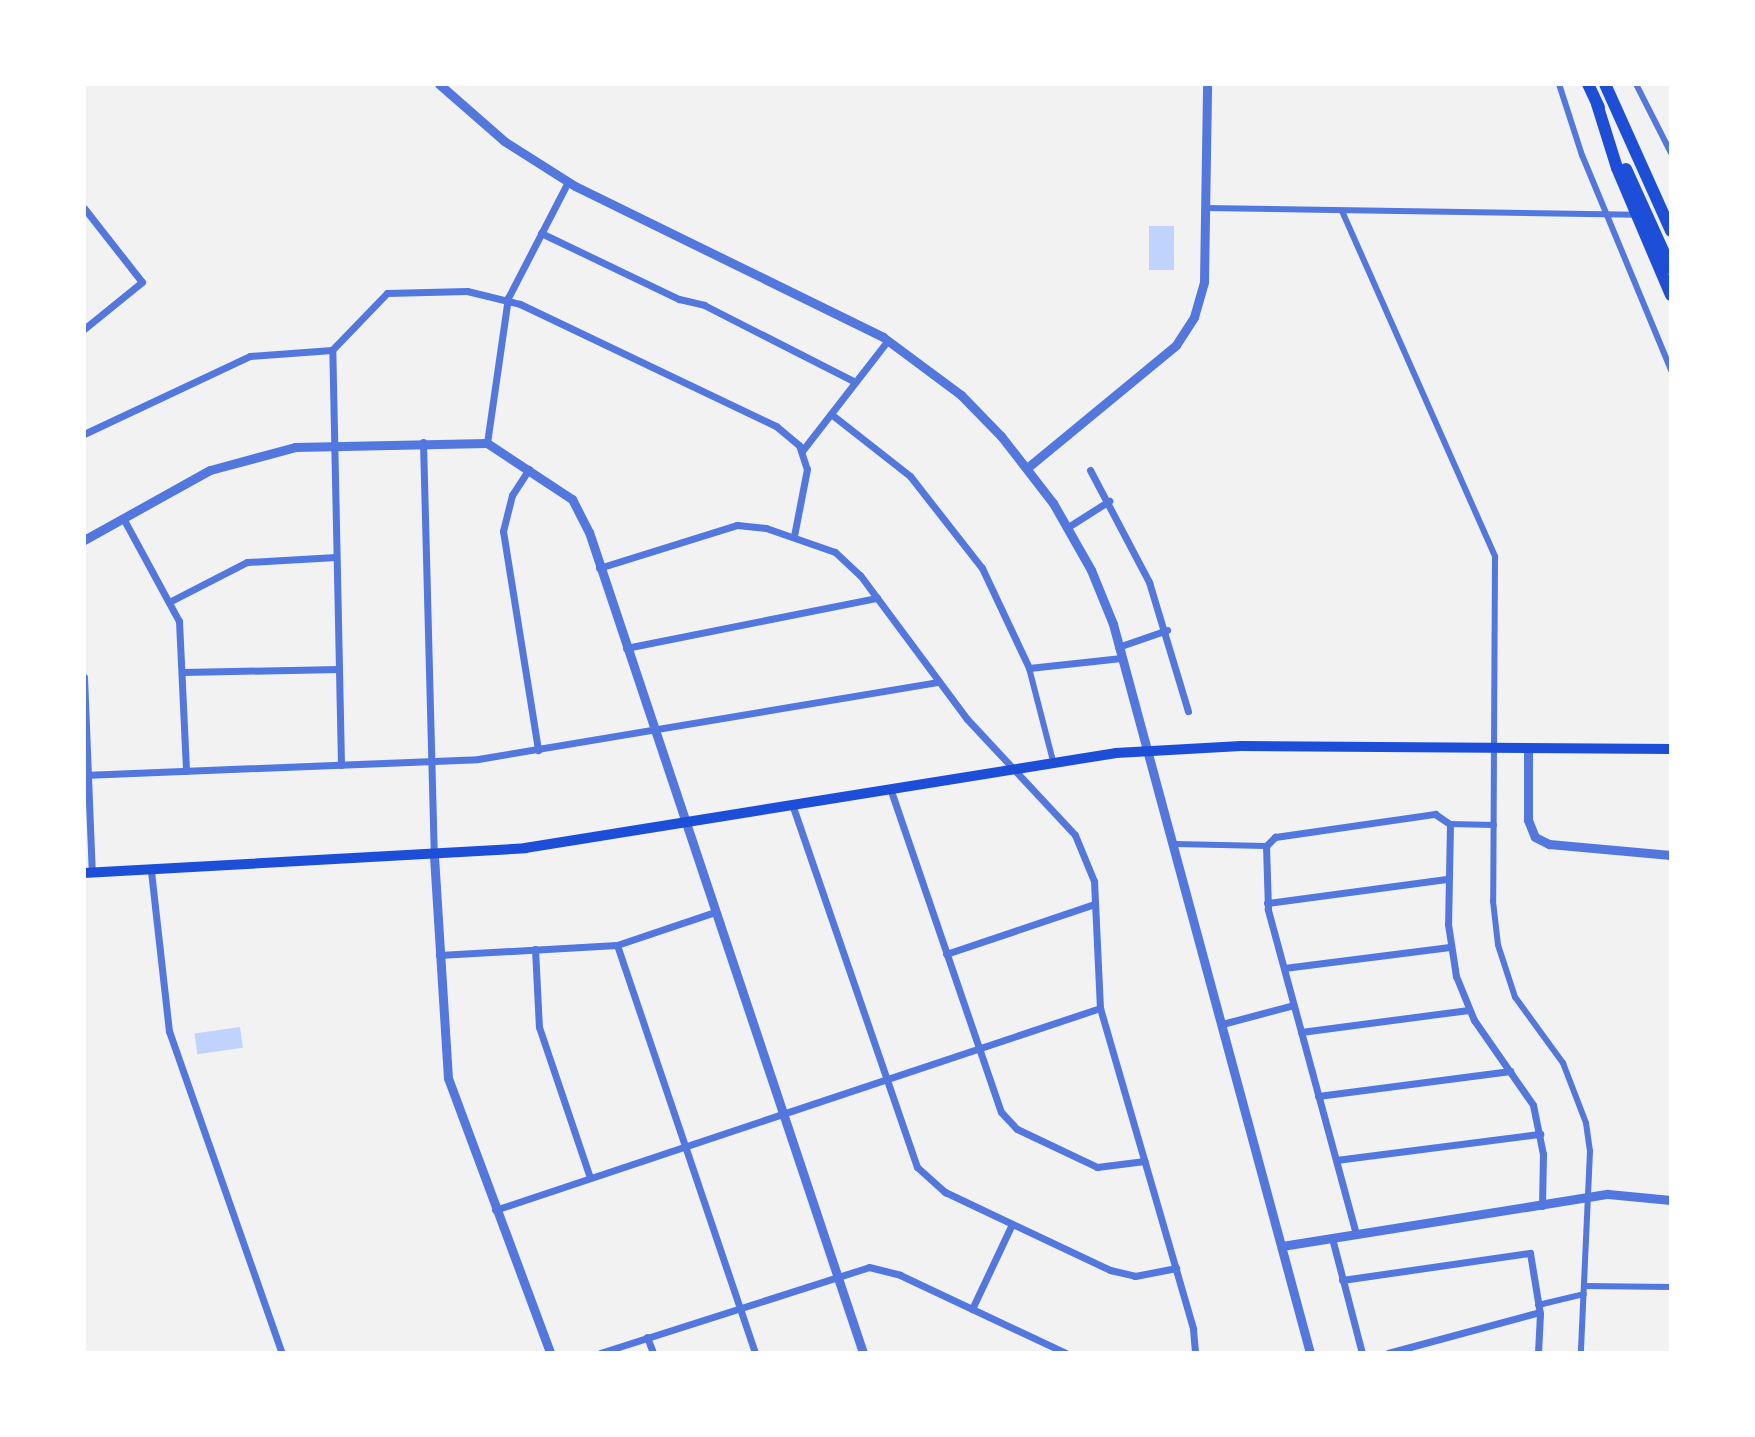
<!DOCTYPE html>
<html>
<head>
<meta charset="utf-8">
<style>
  body { margin:0 }
  #map { position:relative; width:1755px; height:1437px; overflow:hidden; background:#f2f2f2; font-family:"DM Sans",sans-serif }
  div>[style] { position:absolute }
  .water>* { inset:0; background:#bfd3fe; transform-origin:0 0 }
  .pedestrian>* { height:6px; margin:-3px; padding:0 3px; transform-origin:3px; border-radius:3px; background:#5277de }
  .minor>* { height:7px; margin:-3.5px; padding:0 3.5px; transform-origin:3.5px; border-radius:3.5px; background:#5277de }
  .tertiary>* { height:9px; margin:-4.5px; padding:0 4.5px; transform-origin:4.5px; border-radius:4.5px; background:#5277de }
  .secondary>* { height:10px; margin:-5px; padding:0 5px; transform-origin:5px; border-radius:5px; background:#1d4ed8 }
  .trunk>* { height:12px; margin:-6px; padding:0 6px; transform-origin:6px; border-radius:6px; background:#1d4ed8 }
  span { translate:-50% -50%; white-space:nowrap; text-align:center; line-height:1.15; -webkit-text-stroke:6px #fff; paint-order:stroke }
  .frame { position:absolute; inset:0; border:86px solid #fff; pointer-events:none }
</style>
</head>
<body>
<div id="map">
  <div class="water">
    <div style="left:1149px;top:226px;width:25px;height:44px"></div>
    <div style="left:240px;top:1027px;width:21px;height:46px;rotate:82deg"></div>
  </div>
  <div class="pedestrian">
    <div style="left:1559px;top:84px;width:75px;rotate:72.1deg"></div>
    <div style="left:1582px;top:155px;width:233px;rotate:67.5deg"></div>
    <div style="left:1636px;top:84px;width:77px;rotate:63.1deg"></div>
    <div style="left:1205px;top:208px;width:430px;rotate:0.9deg"></div>
    <div style="left:1342px;top:211px;width:378px;rotate:66.1deg"></div>
    <div style="left:1495px;top:557px;width:344px;rotate:90.3deg"></div>
    <div style="left:1493px;top:901px;width:44px;rotate:83.5deg"></div>
    <div style="left:1498px;top:945px;width:55px;rotate:71.9deg"></div>
    <div style="left:1515px;top:997px;width:82px;rotate:54deg"></div>
    <div style="left:1563px;top:1063px;width:64px;rotate:69deg"></div>
    <div style="left:1586px;top:1123px;width:28px;rotate:82deg"></div>
    <div style="left:1590px;top:1151px;width:202px;rotate:92.6deg"></div>
    <div style="left:1029px;top:668px;width:96px;rotate:75.5deg"></div>
    <div style="left:1450px;top:824px;width:44px;rotate:1.3deg"></div>
    <div style="left:1176px;top:844px;width:90px;rotate:1.3deg"></div>
    <div style="left:1584px;top:1286px;width:87px;rotate:0.7deg"></div>
    <div style="left:1538px;top:1305px;width:47px;rotate:-13.4deg"></div>
  </div>
  <div class="minor">
    <div style="left:84px;top:208px;width:94px;rotate:51.9deg"></div>
    <div style="left:142px;top:282px;width:75px;rotate:141deg"></div>
    <div style="left:541px;top:233px;width:153px;rotate:25.6deg"></div>
    <div style="left:679px;top:299px;width:26px;rotate:13deg"></div>
    <div style="left:704px;top:305px;width:169px;rotate:27deg"></div>
    <div style="left:831px;top:414px;width:100px;rotate:38.1deg"></div>
    <div style="left:910px;top:476px;width:117px;rotate:52deg"></div>
    <div style="left:982px;top:568px;width:110px;rotate:64.8deg"></div>
    <div style="left:1029px;top:668px;width:93px;rotate:-6.2deg"></div>
    <div style="left:84px;top:434px;width:183px;rotate:-25.2deg"></div>
    <div style="left:250px;top:356px;width:82px;rotate:-4.2deg"></div>
    <div style="left:423px;top:442px;width:414px;rotate:88.5deg"></div>
    <div style="left:487px;top:443px;width:147px;rotate:-81.8deg"></div>
    <div style="left:508px;top:298px;width:131px;rotate:-62.7deg"></div>
    <div style="left:802px;top:451px;width:140px;rotate:-52.2deg"></div>
    <div style="left:529px;top:469px;width:31px;rotate:123deg"></div>
    <div style="left:512px;top:495px;width:37px;rotate:104deg"></div>
    <div style="left:503px;top:531px;width:222px;rotate:80.9deg"></div>
    <div style="left:1090px;top:470px;width:127px;rotate:62.2deg"></div>
    <div style="left:1149px;top:582px;width:135px;rotate:73.2deg"></div>
    <div style="left:123px;top:518px;width:117px;rotate:61.5deg"></div>
    <div style="left:179px;top:621px;width:150px;rotate:87.3deg"></div>
    <div style="left:1068px;top:527px;width:49px;rotate:-32.4deg"></div>
    <div style="left:599px;top:568px;width:145px;rotate:-17.3deg"></div>
    <div style="left:737px;top:525px;width:29px;rotate:6deg"></div>
    <div style="left:766px;top:528px;width:73px;rotate:19.2deg"></div>
    <div style="left:835px;top:552px;width:34px;rotate:43deg"></div>
    <div style="left:860px;top:575px;width:179px;rotate:53.4deg"></div>
    <div style="left:967px;top:719px;width:158px;rotate:47deg"></div>
    <div style="left:1075px;top:835px;width:50px;rotate:67.6deg"></div>
    <div style="left:1094px;top:881px;width:127px;rotate:87.3deg"></div>
    <div style="left:1100px;top:1008px;width:334px;rotate:73.8deg"></div>
    <div style="left:1193px;top:1329px;width:24px;rotate:85deg"></div>
    <div style="left:171px;top:601px;width:85px;rotate:-27.2deg"></div>
    <div style="left:247px;top:562px;width:89px;rotate:-3.2deg"></div>
    <div style="left:1118px;top:647px;width:52px;rotate:-19.1deg"></div>
    <div style="left:626px;top:648px;width:256px;rotate:-11.3deg"></div>
    <div style="left:183px;top:672px;width:156px;rotate:-1.1deg"></div>
    <div style="left:84px;top:677px;width:196px;rotate:87.7deg"></div>
    <div style="left:341px;top:765px;width:415px;rotate:-91.2deg"></div>
    <div style="left:332px;top:350px;width:79px;rotate:-46deg"></div>
    <div style="left:387px;top:293px;width:80px;rotate:-1.4deg"></div>
    <div style="left:467px;top:291px;width:55px;rotate:13.8deg"></div>
    <div style="left:520px;top:304px;width:284px;rotate:25.5deg"></div>
    <div style="left:776px;top:426px;width:30px;rotate:40deg"></div>
    <div style="left:799px;top:445px;width:25px;rotate:72deg"></div>
    <div style="left:807px;top:469px;width:68px;rotate:101deg"></div>
    <div style="left:84px;top:775px;width:394px;rotate:-2.3deg"></div>
    <div style="left:478px;top:759px;width:467px;rotate:-9.5deg"></div>
    <div style="left:890px;top:788px;width:342px;rotate:71.1deg"></div>
    <div style="left:1001px;top:1112px;width:23px;rotate:47deg"></div>
    <div style="left:1017px;top:1129px;width:89px;rotate:25.4deg"></div>
    <div style="left:1097px;top:1167px;width:48px;rotate:-7.1deg"></div>
    <div style="left:792px;top:804px;width:384px;rotate:71deg"></div>
    <div style="left:917px;top:1167px;width:38px;rotate:42deg"></div>
    <div style="left:945px;top:1192px;width:183px;rotate:25.3deg"></div>
    <div style="left:1110px;top:1270px;width:26px;rotate:13deg"></div>
    <div style="left:1135px;top:1276px;width:42px;rotate:-11deg"></div>
    <div style="left:151px;top:871px;width:161px;rotate:83.6deg"></div>
    <div style="left:169px;top:1031px;width:341px;rotate:70.7deg"></div>
    <div style="left:1267px;top:903px;width:183px;rotate:-7.6deg"></div>
    <div style="left:617px;top:945px;width:431px;rotate:71.3deg"></div>
    <div style="left:535px;top:949px;width:78px;rotate:87.1deg"></div>
    <div style="left:539px;top:1027px;width:159px;rotate:71.3deg"></div>
    <div style="left:946px;top:954px;width:157px;rotate:-18.6deg"></div>
    <div style="left:439px;top:955px;width:178px;rotate:-3.2deg"></div>
    <div style="left:617px;top:945px;width:103px;rotate:-18.6deg"></div>
    <div style="left:1284px;top:968px;width:167px;rotate:-7.2deg"></div>
    <div style="left:1222px;top:1024px;width:74px;rotate:-14.8deg"></div>
    <div style="left:1301px;top:1032px;width:169px;rotate:-7.5deg"></div>
    <div style="left:1318px;top:1096px;width:194px;rotate:-7.4deg"></div>
    <div style="left:1336px;top:1160px;width:206px;rotate:-7.3deg"></div>
    <div style="left:495px;top:1210px;width:638px;rotate:-18.46deg"></div>
    <div style="left:1356px;top:1234px;width:337px;rotate:-105.2deg"></div>
    <div style="left:1268px;top:909px;width:63px;rotate:-91.8deg"></div>
    <div style="left:1266px;top:846px;width:13px;rotate:-45deg"></div>
    <div style="left:1275px;top:837px;width:162px;rotate:-8.2deg"></div>
    <div style="left:1435px;top:814px;width:18px;rotate:34deg"></div>
    <div style="left:1450px;top:824px;width:100px;rotate:91.1deg"></div>
    <div style="left:1448px;top:924px;width:53px;rotate:81.3deg"></div>
    <div style="left:1456px;top:976px;width:48px;rotate:67.8deg"></div>
    <div style="left:1474px;top:1020px;width:103px;rotate:55.2deg"></div>
    <div style="left:1533px;top:1105px;width:50px;rotate:78.5deg"></div>
    <div style="left:1543px;top:1154px;width:52px;rotate:91.1deg"></div>
    <div style="left:1332px;top:1238px;width:119px;rotate:75.4deg"></div>
    <div style="left:1342px;top:1280px;width:190px;rotate:-8.2deg"></div>
    <div style="left:1530px;top:1253px;width:62px;rotate:80.7deg"></div>
    <div style="left:1540px;top:1314px;width:39px;rotate:93deg"></div>
    <div style="left:972px;top:1309px;width:94px;rotate:-64.8deg"></div>
    <div style="left:647px;top:1337px;width:17px;rotate:69deg"></div>
    <div style="left:600px;top:1353px;width:282px;rotate:-17.7deg"></div>
    <div style="left:869px;top:1267px;width:32px;rotate:14deg"></div>
    <div style="left:900px;top:1275px;width:183px;rotate:25.2deg"></div>
    <div style="left:1388px;top:1353px;width:157px;rotate:-15.1deg"></div>
  </div>
  <div class="tertiary">
    <div style="left:439px;top:84px;width:86px;rotate:41.2deg"></div>
    <div style="left:504px;top:141px;width:84px;rotate:32.4deg"></div>
    <div style="left:575px;top:186px;width:343px;rotate:26.1deg"></div>
    <div style="left:883px;top:337px;width:97px;rotate:36.6deg"></div>
    <div style="left:961px;top:395px;width:57px;rotate:45.7deg"></div>
    <div style="left:1001px;top:436px;width:85px;rotate:52.2deg"></div>
    <div style="left:1053px;top:503px;width:77px;rotate:60.4deg"></div>
    <div style="left:1091px;top:570px;width:58px;rotate:67.8deg"></div>
    <div style="left:1113px;top:624px;width:755px;rotate:74.88deg"></div>
    <div style="left:1027px;top:468px;width:193px;rotate:-39.5deg"></div>
    <div style="left:1176px;top:345px;width:33px;rotate:-57deg"></div>
    <div style="left:1194px;top:317px;width:37px;rotate:-74deg"></div>
    <div style="left:1204px;top:281px;width:197px;rotate:-89.1deg"></div>
    <div style="left:84px;top:540px;width:144px;rotate:-29.1deg"></div>
    <div style="left:210px;top:470px;width:88px;rotate:-15.1deg"></div>
    <div style="left:295px;top:447px;width:192px;rotate:-1.2deg"></div>
    <div style="left:487px;top:443px;width:102px;rotate:33.4deg"></div>
    <div style="left:572px;top:499px;width:37px;rotate:63deg"></div>
    <div style="left:589px;top:532px;width:866px;rotate:71.54deg"></div>
    <div style="left:1528px;top:749px;width:71px;rotate:90deg"></div>
    <div style="left:1528px;top:820px;width:18px;rotate:68deg"></div>
    <div style="left:1535px;top:837px;width:16px;rotate:27deg"></div>
    <div style="left:1549px;top:844px;width:122px;rotate:5.2deg"></div>
    <div style="left:434px;top:856px;width:222px;rotate:86.4deg"></div>
    <div style="left:448px;top:1078px;width:293px;rotate:69.6deg"></div>
    <div style="left:1282px;top:1246px;width:330px;rotate:-9.1deg"></div>
    <div style="left:1608px;top:1194px;width:63px;rotate:5.4deg"></div>
  </div>
  <div class="secondary">
    <div style="left:84px;top:873px;width:442px;rotate:-3.2deg"></div>
    <div style="left:525px;top:848px;width:599px;rotate:-9.13deg"></div>
    <div style="left:1116px;top:753px;width:125px;rotate:-3.2deg"></div>
    <div style="left:1241px;top:746px;width:430px;rotate:0.4deg"></div>
  </div>
  <div class="trunk">
    <div style="left:1588px;top:84px;width:26px;rotate:65deg"></div>
    <div style="left:1605px;top:84px;width:161px;rotate:65.8deg"></div>
    <div style="left:1597px;top:104px;width:67px;rotate:72.6deg"></div>
    <div style="left:1617px;top:168px;width:138px;rotate:67deg"></div>
    <div style="left:1626px;top:169px;width:109px;rotate:65.6deg"></div>
  </div>
  <div class="frame"></div>
</div>
</body>
</html>
